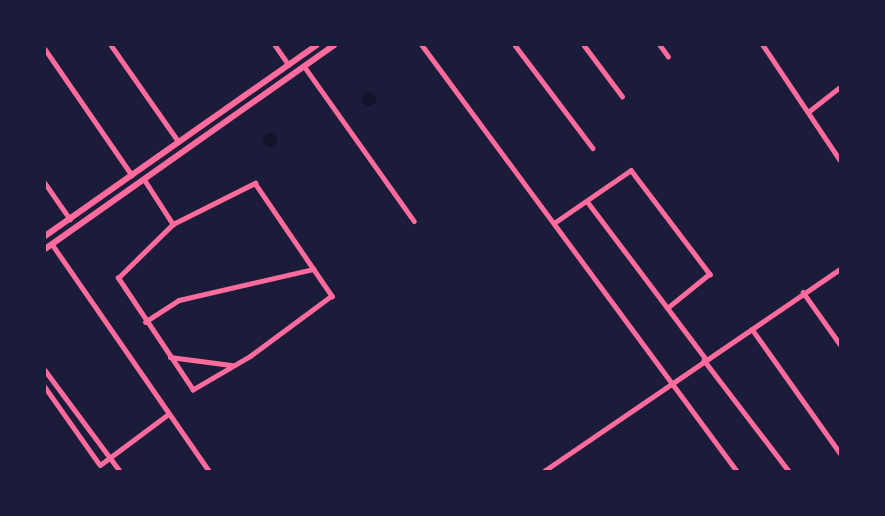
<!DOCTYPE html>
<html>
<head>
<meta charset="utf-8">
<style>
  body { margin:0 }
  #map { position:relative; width:885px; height:516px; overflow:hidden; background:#1b1b3a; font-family:"Fira Sans",sans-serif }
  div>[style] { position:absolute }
  .water>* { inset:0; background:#12122b }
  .round { border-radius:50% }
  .minor>* { height:4.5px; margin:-2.25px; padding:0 2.25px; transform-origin:2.25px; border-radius:2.25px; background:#ff6b9d }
  .secondary>* { height:6px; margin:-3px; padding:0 3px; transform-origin:3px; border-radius:3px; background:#ff6b9d }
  span { translate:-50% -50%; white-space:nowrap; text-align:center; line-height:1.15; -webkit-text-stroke:4.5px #1b1b3a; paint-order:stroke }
  .frame { position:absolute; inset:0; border:46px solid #1b1b3a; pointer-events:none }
</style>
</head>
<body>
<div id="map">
  <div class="water">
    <div class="round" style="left:362px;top:92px;width:14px;height:14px"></div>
    <div class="round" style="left:263px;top:133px;width:14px;height:14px"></div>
  </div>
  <div class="minor">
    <div style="left:111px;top:45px;width:118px;rotate:55deg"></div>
    <div style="left:275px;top:45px;width:24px;rotate:55deg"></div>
    <div style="left:422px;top:45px;width:530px;rotate:53.52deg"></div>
    <div style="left:515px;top:45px;width:129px;rotate:52.9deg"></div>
    <div style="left:584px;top:45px;width:64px;rotate:53.3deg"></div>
    <div style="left:660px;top:45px;width:14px;rotate:54deg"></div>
    <div style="left:763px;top:45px;width:138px;rotate:56.2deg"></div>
    <div style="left:45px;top:49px;width:153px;rotate:55.4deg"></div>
    <div style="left:304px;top:66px;width:190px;rotate:54.6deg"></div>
    <div style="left:808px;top:112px;width:41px;rotate:-38deg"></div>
    <div style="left:144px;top:179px;width:54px;rotate:57.2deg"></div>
    <div style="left:45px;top:183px;width:44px;rotate:55.2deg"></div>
    <div style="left:255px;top:183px;width:137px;rotate:55.7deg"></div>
    <div style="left:332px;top:296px;width:101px;rotate:143.5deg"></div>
    <div style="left:251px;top:356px;width:67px;rotate:149.6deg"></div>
    <div style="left:193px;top:390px;width:135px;rotate:-123.8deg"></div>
    <div style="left:118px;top:278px;width:77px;rotate:-44.5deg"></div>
    <div style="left:173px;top:224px;width:92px;rotate:-26.6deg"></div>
    <div style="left:587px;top:201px;width:198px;rotate:53deg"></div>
    <div style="left:554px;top:223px;width:93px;rotate:-34.5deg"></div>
    <div style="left:631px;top:170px;width:131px;rotate:52.8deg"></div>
    <div style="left:710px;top:274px;width:54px;rotate:141deg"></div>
    <div style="left:52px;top:244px;width:276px;rotate:55.3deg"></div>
    <div style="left:803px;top:292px;width:64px;rotate:54.6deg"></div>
    <div style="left:145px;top:322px;width:40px;rotate:-32.9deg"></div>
    <div style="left:179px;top:300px;width:138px;rotate:-13deg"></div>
    <div style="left:752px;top:329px;width:152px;rotate:54.6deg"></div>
    <div style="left:170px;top:357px;width:63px;rotate:7.4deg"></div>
    <div style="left:704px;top:360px;width:140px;rotate:52.6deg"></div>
    <div style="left:45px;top:370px;width:126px;rotate:53.4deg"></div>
    <div style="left:45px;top:387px;width:95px;rotate:54.8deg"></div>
    <div style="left:100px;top:465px;width:84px;rotate:-36.7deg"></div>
    <div style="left:544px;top:471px;width:358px;rotate:-34.3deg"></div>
  </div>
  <div class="secondary">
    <div style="left:45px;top:236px;width:332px;rotate:-35.1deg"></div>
    <div style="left:45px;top:249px;width:354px;rotate:-35.2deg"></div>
  </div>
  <div class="frame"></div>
</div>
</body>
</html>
